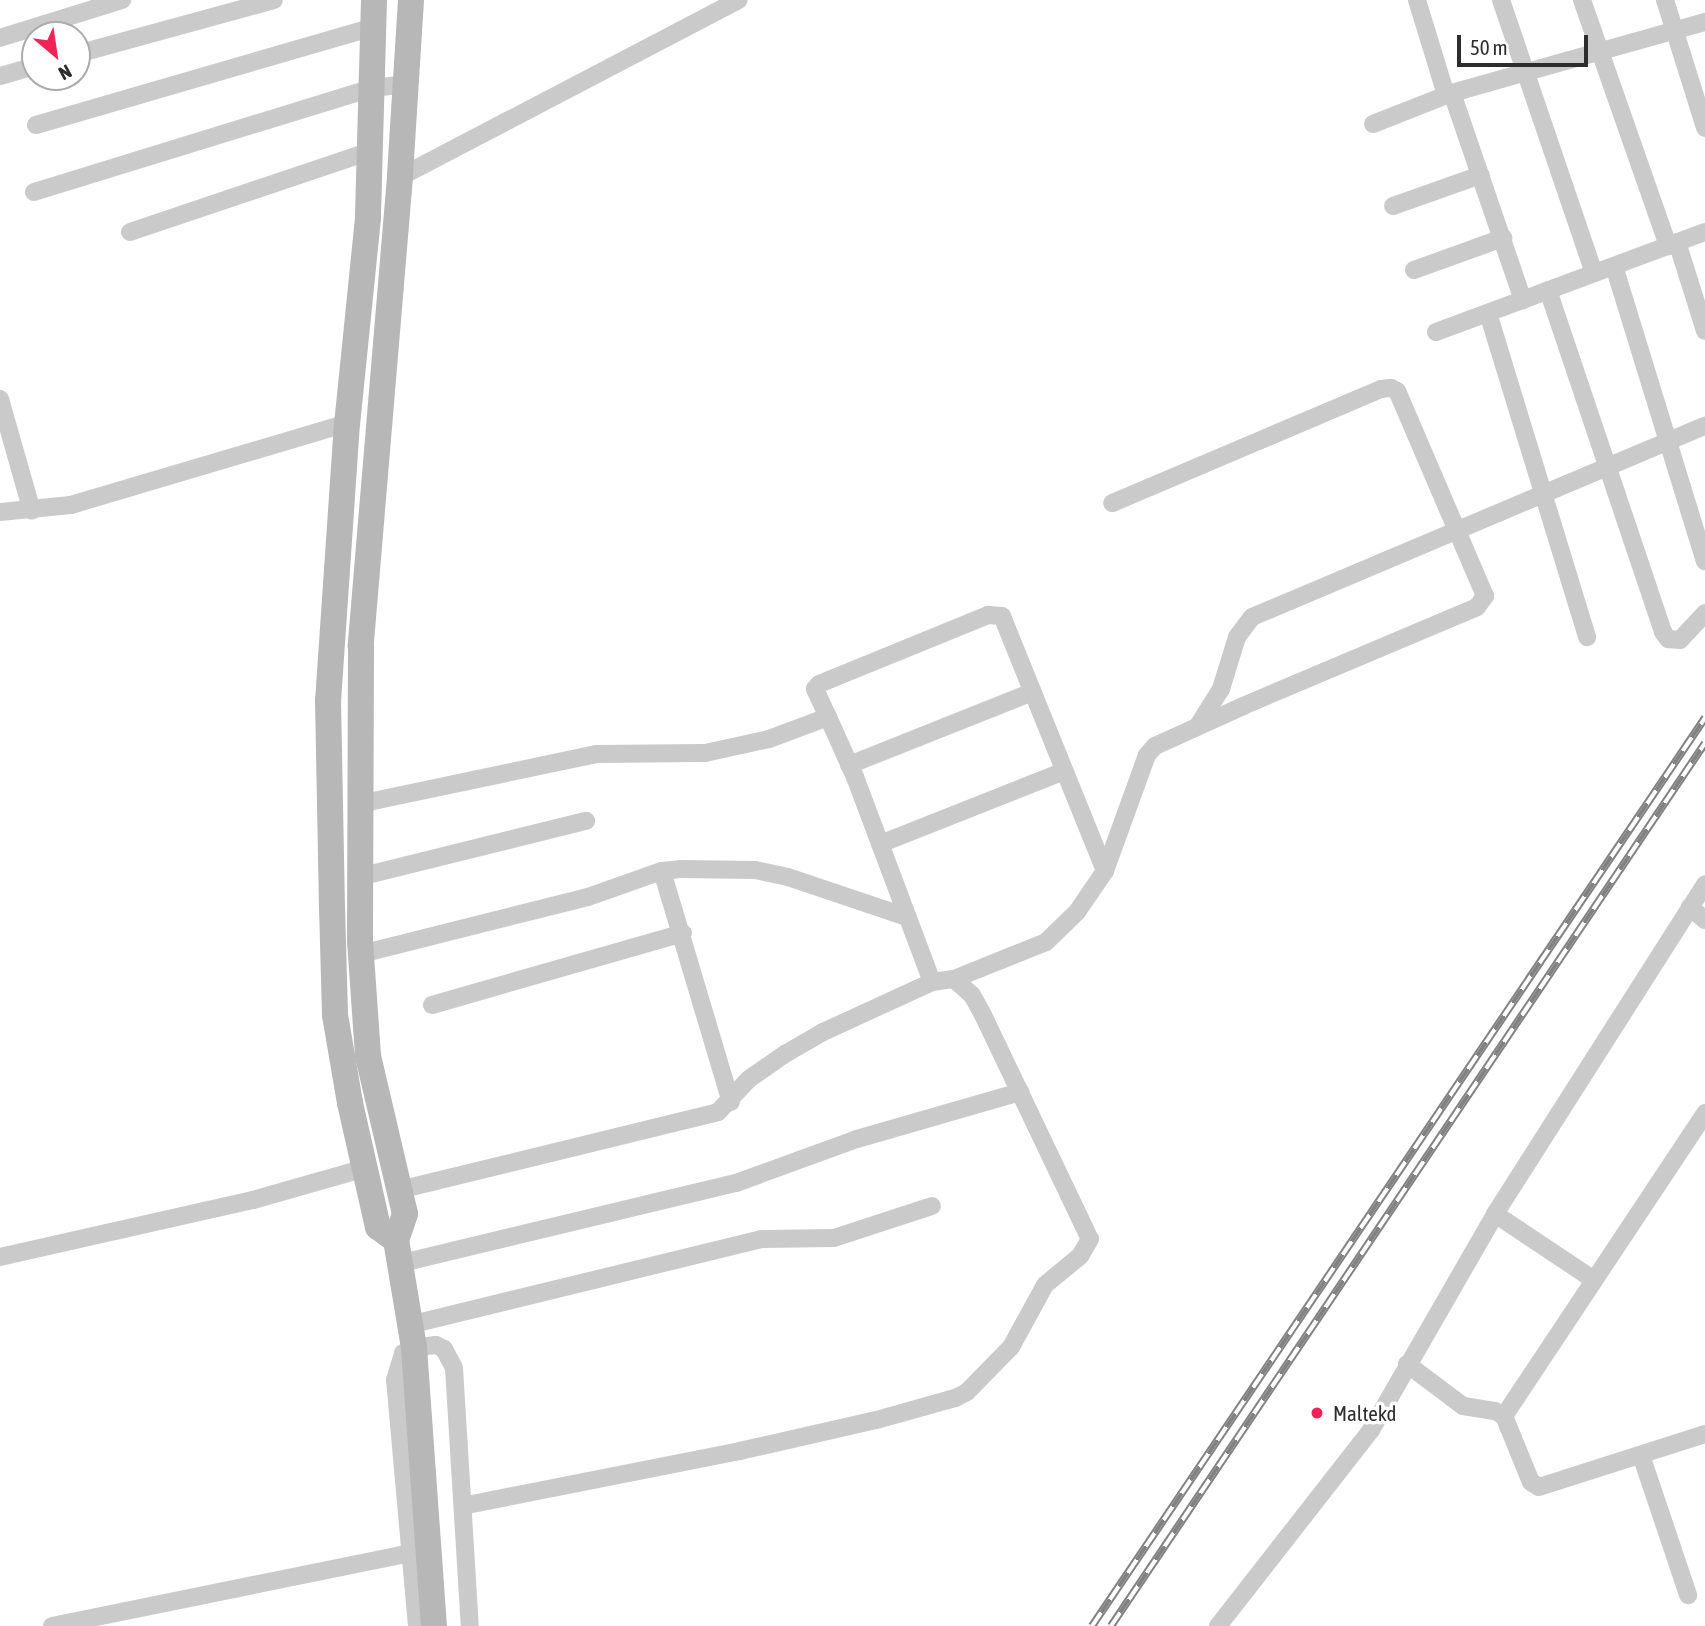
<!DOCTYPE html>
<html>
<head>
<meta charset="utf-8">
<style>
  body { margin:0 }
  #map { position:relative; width:1705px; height:1626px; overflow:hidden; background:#fff; font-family:"Asap Condensed",sans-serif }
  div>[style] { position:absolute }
  .minor>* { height:18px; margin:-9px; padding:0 9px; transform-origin:9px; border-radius:9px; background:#cacaca }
  .secondary>* { height:26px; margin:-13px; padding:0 13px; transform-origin:13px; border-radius:13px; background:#b7b7b7 }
  .rail>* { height:8px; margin-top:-4px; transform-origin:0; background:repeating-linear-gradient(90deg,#fff 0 16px,#828282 0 32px); box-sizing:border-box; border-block:2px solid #828282 }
  .dots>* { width:19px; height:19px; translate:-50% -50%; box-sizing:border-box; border:4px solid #fff; border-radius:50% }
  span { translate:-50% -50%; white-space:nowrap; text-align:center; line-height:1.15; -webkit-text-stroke:7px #fff; paint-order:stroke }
  .poi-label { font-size:21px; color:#2d2d2d }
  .left { translate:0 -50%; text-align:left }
  .north { position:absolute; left:21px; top:21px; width:70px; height:70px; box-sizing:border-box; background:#fff; border:2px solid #ababab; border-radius:50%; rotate:151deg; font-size:19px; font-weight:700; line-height:28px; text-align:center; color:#2d2d2d }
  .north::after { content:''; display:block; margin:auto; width:24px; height:32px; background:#f12356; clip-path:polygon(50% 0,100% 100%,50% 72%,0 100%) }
  .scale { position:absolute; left:1457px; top:35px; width:131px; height:32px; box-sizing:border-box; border:4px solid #2d2d2d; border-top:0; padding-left:9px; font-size:21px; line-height:24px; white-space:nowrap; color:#2d2d2d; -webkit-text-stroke:5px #fff; paint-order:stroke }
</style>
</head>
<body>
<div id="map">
  <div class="minor">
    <div style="left:1417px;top:0;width:99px;rotate:73deg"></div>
    <div style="left:1501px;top:0;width:288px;rotate:71.2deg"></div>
    <div style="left:1582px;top:0;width:261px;rotate:70.7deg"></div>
    <div style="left:1665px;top:0;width:134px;rotate:72.6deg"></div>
    <div style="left:0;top:38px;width:128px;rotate:-17.3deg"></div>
    <div style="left:77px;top:54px;width:204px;rotate:-15.3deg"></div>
    <div style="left:0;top:76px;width:36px;rotate:-16deg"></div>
    <div style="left:1452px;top:93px;width:219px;rotate:71.1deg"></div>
    <div style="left:1373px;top:124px;width:85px;rotate:-21.4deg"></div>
    <div style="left:1452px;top:93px;width:263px;rotate:-15.7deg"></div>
    <div style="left:36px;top:125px;width:352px;rotate:-16.2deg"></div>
    <div style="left:400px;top:177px;width:382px;rotate:-27.6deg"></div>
    <div style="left:34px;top:192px;width:355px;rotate:-17.1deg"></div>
    <div style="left:373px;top:88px;width:31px;rotate:-7deg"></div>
    <div style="left:1393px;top:206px;width:93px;rotate:-19.4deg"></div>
    <div style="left:130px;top:232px;width:254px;rotate:-18.6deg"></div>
    <div style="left:1677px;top:242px;width:93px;rotate:72.5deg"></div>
    <div style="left:1614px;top:266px;width:309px;rotate:72.9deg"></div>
    <div style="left:1414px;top:270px;width:95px;rotate:-19.8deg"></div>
    <div style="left:1548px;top:290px;width:361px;rotate:71.4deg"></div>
    <div style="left:1663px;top:632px;width:9px;rotate:54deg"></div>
    <div style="left:1668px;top:639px;width:12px;rotate:5deg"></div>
    <div style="left:1680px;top:640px;width:37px;rotate:-47deg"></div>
    <div style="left:1488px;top:313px;width:339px;rotate:73deg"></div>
    <div style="left:1436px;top:332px;width:287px;rotate:-20.4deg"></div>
    <div style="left:0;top:399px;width:116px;rotate:74.1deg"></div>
    <div style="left:0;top:512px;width:71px;rotate:-5.6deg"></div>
    <div style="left:71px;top:505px;width:288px;rotate:-16.5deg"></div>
    <div style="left:828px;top:717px;width:31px;rotate:-115deg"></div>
    <div style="left:815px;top:689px;width:6px;rotate:-51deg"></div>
    <div style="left:819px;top:684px;width:183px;rotate:-22.2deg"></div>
    <div style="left:988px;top:615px;width:14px;rotate:4deg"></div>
    <div style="left:1002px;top:616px;width:275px;rotate:68deg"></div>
    <div style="left:1199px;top:724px;width:41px;rotate:-57.8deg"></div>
    <div style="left:1221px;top:689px;width:54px;rotate:-72.9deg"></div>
    <div style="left:1237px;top:637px;width:25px;rotate:-53deg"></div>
    <div style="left:1252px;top:617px;width:492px;rotate:-22.9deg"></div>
    <div style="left:849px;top:765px;width:197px;rotate:-21.7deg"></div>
    <div style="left:359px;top:804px;width:242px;rotate:-11.9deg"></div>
    <div style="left:596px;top:754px;width:109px;rotate:-0.5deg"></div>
    <div style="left:705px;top:753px;width:66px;rotate:-12.3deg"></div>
    <div style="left:769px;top:739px;width:63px;rotate:-20.4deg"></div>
    <div style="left:828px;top:717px;width:66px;rotate:65.8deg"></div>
    <div style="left:855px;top:777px;width:219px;rotate:69.4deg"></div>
    <div style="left:880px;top:844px;width:198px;rotate:-21.6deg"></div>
    <div style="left:662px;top:871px;width:241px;rotate:73.4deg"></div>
    <div style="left:359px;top:877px;width:234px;rotate:-13.9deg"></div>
    <div style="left:1690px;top:907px;width:20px;rotate:41deg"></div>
    <div style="left:361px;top:954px;width:234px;rotate:-14.1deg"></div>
    <div style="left:588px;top:897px;width:78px;rotate:-19.4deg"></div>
    <div style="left:662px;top:871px;width:18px;rotate:-6deg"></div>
    <div style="left:680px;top:869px;width:75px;rotate:0.8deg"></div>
    <div style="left:755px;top:870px;width:34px;rotate:12deg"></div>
    <div style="left:788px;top:877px;width:126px;rotate:18.6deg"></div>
    <div style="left:954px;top:979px;width:99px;rotate:-21.9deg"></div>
    <div style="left:1046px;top:942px;width:43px;rotate:-44.1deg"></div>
    <div style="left:1077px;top:912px;width:50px;rotate:-55.7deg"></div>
    <div style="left:1105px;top:871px;width:123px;rotate:-70.1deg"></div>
    <div style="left:1147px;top:755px;width:12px;rotate:-48deg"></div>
    <div style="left:1155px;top:746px;width:97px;rotate:-24.4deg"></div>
    <div style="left:1243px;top:706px;width:254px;rotate:-22.9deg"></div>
    <div style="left:1477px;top:607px;width:14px;rotate:-54deg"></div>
    <div style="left:1485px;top:596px;width:223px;rotate:-113.2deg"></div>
    <div style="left:1397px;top:391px;width:7px;rotate:-153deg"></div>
    <div style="left:1391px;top:388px;width:10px;rotate:174deg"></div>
    <div style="left:1381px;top:389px;width:292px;rotate:157deg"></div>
    <div style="left:432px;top:1005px;width:261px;rotate:-16deg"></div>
    <div style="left:399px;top:1190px;width:328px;rotate:-13.7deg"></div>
    <div style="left:718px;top:1112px;width:45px;rotate:-46.8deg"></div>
    <div style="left:749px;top:1079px;width:44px;rotate:-34.8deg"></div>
    <div style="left:785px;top:1054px;width:44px;rotate:-30.1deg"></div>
    <div style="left:823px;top:1032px;width:120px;rotate:-24.6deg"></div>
    <div style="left:932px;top:982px;width:22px;rotate:-8deg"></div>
    <div style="left:954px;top:979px;width:24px;rotate:42deg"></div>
    <div style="left:972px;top:995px;width:23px;rotate:61deg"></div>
    <div style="left:983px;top:1015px;width:248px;rotate:64.5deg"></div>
    <div style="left:1090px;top:1239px;width:20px;rotate:120deg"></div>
    <div style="left:1080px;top:1256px;width:45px;rotate:140.4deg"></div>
    <div style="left:1045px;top:1285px;width:71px;rotate:118.7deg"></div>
    <div style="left:1011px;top:1347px;width:63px;rotate:134.4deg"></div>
    <div style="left:967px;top:1392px;width:13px;rotate:153deg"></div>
    <div style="left:955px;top:1398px;width:82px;rotate:164.4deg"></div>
    <div style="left:876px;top:1420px;width:139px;rotate:167.2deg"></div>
    <div style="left:740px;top:1451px;width:282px;rotate:168.8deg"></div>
    <div style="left:1495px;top:1214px;width:119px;rotate:33.7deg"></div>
    <div style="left:0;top:1257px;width:259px;rotate:-12.7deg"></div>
    <div style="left:253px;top:1200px;width:116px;rotate:-15.9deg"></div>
    <div style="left:398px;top:1264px;width:348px;rotate:-13.5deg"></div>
    <div style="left:736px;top:1183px;width:129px;rotate:-20deg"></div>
    <div style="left:857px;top:1139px;width:170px;rotate:-16.1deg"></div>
    <div style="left:409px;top:1325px;width:362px;rotate:-13.7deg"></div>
    <div style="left:761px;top:1239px;width:73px;rotate:-0.8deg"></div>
    <div style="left:834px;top:1238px;width:103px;rotate:-18.1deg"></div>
    <div style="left:1407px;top:1364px;width:70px;rotate:36.9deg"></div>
    <div style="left:1463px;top:1406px;width:32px;rotate:9deg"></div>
    <div style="left:1495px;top:1411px;width:10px;rotate:29deg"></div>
    <div style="left:1504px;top:1416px;width:71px;rotate:67.8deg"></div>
    <div style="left:1531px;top:1482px;width:9px;rotate:32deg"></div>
    <div style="left:1539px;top:1487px;width:174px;rotate:-17.7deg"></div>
    <div style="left:1504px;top:1416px;width:364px;rotate:-56.4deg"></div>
    <div style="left:1641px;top:1455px;width:148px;rotate:71.4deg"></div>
    <div style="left:52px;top:1626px;width:365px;rotate:-11.5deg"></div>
    <div style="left:417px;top:1626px;width:247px;rotate:-95.1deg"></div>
    <div style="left:395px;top:1380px;width:28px;rotate:-73deg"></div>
    <div style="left:403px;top:1353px;width:12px;rotate:-24deg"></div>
    <div style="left:414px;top:1348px;width:22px;rotate:-8deg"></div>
    <div style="left:436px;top:1345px;width:9px;rotate:27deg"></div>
    <div style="left:444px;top:1349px;width:21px;rotate:62deg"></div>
    <div style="left:454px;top:1368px;width:258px;rotate:86.5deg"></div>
    <div style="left:1218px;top:1626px;width:249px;rotate:-52deg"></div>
    <div style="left:1371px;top:1430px;width:249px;rotate:-60.1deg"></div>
    <div style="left:1495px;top:1214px;width:391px;rotate:-57.5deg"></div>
  </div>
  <div class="secondary">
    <div style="left:374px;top:0;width:218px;rotate:91.6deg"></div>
    <div style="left:368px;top:218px;width:206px;rotate:95.8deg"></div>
    <div style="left:347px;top:423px;width:278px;rotate:93.9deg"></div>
    <div style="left:328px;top:700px;width:207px;rotate:88.9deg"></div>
    <div style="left:332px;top:907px;width:108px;rotate:88.4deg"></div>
    <div style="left:335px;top:1015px;width:89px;rotate:80.3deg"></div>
    <div style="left:350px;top:1103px;width:127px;rotate:77.3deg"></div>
    <div style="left:378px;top:1227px;width:22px;rotate:36deg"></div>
    <div style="left:411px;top:0;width:177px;rotate:93.6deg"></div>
    <div style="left:400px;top:177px;width:471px;rotate:94.8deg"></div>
    <div style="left:361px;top:646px;width:295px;rotate:90.2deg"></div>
    <div style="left:360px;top:941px;width:115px;rotate:86deg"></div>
    <div style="left:368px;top:1056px;width:162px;rotate:76.8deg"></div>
    <div style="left:405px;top:1214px;width:28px;rotate:109deg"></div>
    <div style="left:396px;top:1240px;width:109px;rotate:80.5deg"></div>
    <div style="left:414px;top:1348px;width:279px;rotate:85.9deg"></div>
  </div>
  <div class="rail">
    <div style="left:1092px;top:1626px;width:1096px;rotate:-55.98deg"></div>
    <div style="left:1111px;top:1626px;width:1064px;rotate:-56.07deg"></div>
  </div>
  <div class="dots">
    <div style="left:1317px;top:1413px;background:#f12356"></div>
  </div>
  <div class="poi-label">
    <span class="left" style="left:1333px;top:1413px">Maltekd</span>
  </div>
  <div class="north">N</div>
  <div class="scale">50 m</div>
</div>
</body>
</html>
